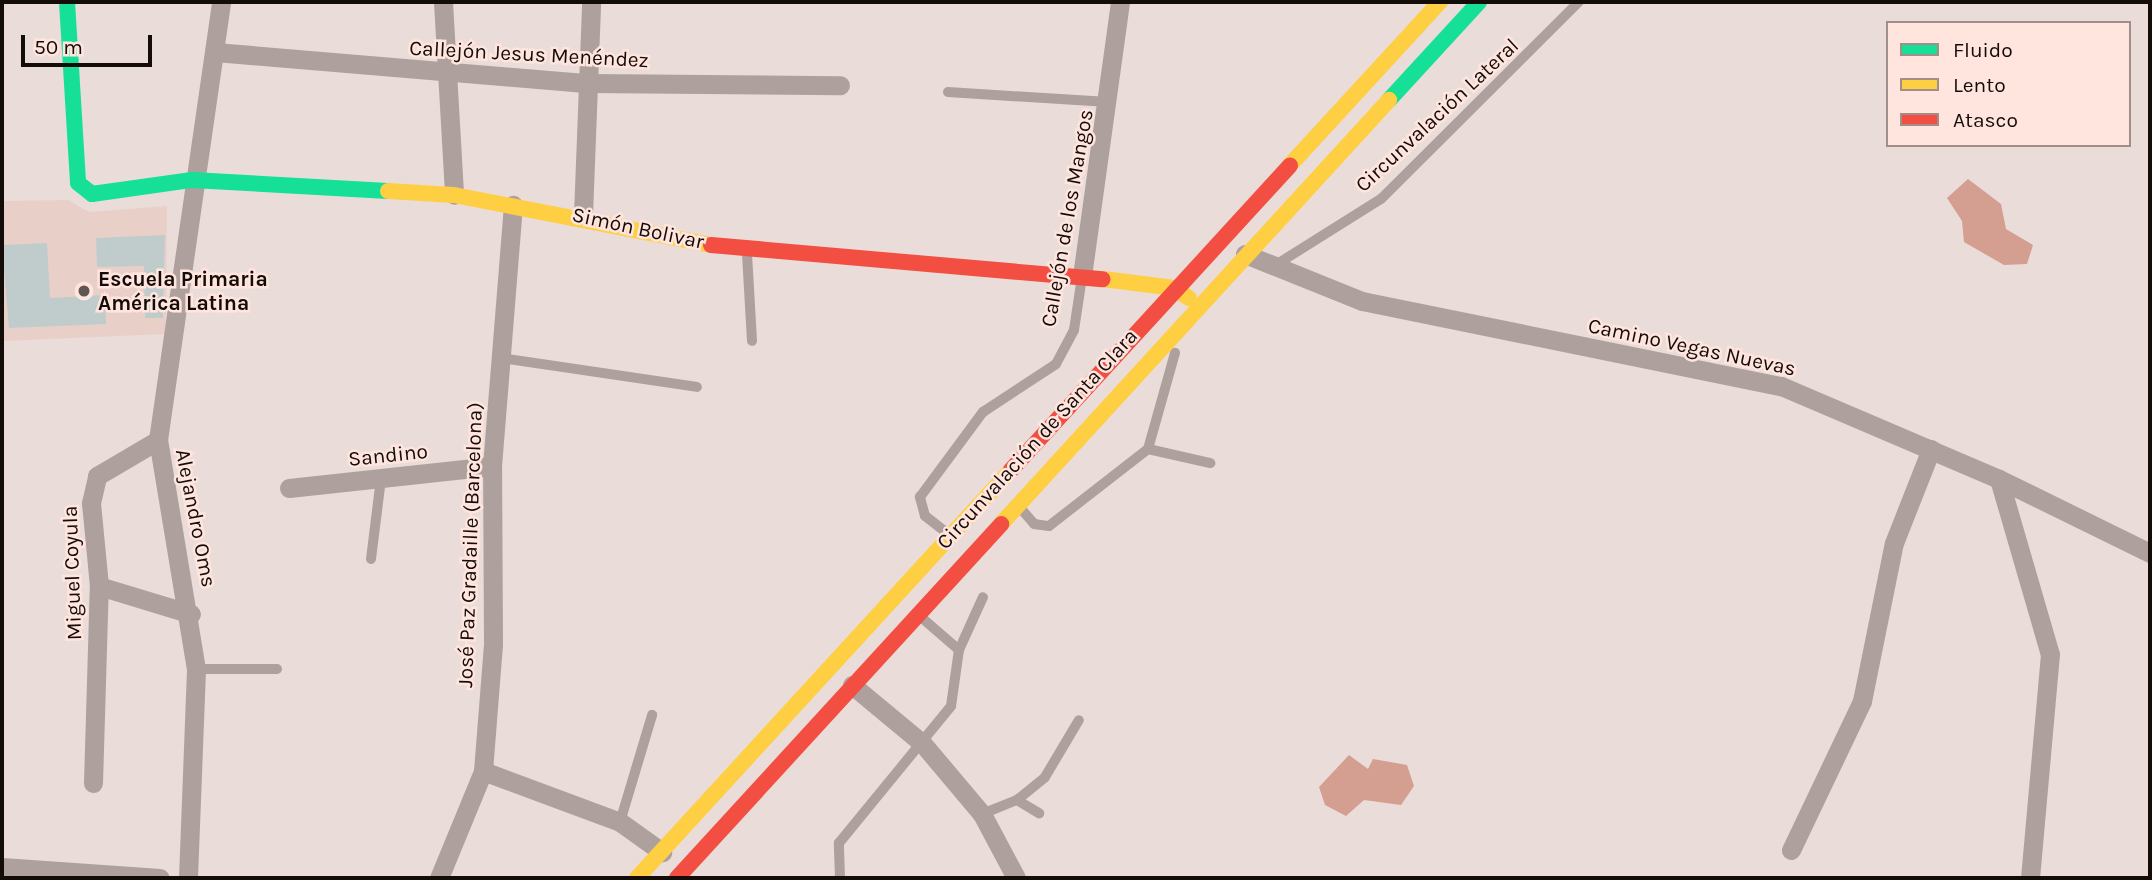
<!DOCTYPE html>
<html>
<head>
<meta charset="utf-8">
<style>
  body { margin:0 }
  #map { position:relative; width:2152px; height:880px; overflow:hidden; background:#eadcd8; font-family:Karla,sans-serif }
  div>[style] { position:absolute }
  .built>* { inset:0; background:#e8d0c9 }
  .water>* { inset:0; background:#d49e90 }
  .building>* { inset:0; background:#c0cccc }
  .lane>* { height:10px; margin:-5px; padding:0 5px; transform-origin:5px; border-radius:5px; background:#ada09d }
  .street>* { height:19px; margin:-9.5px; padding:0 9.5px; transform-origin:9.5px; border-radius:9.5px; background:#ada09d }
  .fast>* { height:16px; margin:-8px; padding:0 8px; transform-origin:8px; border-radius:8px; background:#16e098 }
  .slow>* { height:16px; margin:-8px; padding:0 8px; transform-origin:8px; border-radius:8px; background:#ffcf43 }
  .jam>* { height:16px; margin:-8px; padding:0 8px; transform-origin:8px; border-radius:8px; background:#f24e42 }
  .dots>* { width:19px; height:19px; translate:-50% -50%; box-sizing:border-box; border:4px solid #ffe5de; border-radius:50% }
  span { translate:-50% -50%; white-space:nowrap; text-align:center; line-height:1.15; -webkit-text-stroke:5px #ffe5de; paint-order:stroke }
  .street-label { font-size:21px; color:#140c09 }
  .poi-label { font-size:21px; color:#140c09; font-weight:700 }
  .left { translate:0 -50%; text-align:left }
  .frame { position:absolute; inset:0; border:4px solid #140c09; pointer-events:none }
  .legend { position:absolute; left:1886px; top:21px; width:245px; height:126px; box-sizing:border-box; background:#ffe5de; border:2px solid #a18e89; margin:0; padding:9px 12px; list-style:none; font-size:21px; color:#140c09 }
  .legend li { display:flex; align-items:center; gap:14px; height:35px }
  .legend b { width:35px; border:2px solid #a18e89 }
  .scale { position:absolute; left:21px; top:35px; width:131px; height:32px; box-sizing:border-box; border:4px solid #140c09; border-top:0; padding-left:9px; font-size:21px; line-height:24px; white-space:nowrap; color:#140c09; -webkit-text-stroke:5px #ffe5de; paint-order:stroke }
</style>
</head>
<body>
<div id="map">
  <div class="built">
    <div style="clip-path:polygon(68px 200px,89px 212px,167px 206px,166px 334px,2px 341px,2px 201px)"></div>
  </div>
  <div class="water">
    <div style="clip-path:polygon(1968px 179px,2001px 204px,2006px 229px,2033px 245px,2027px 264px,2004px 265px,1964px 242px,1962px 221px,1947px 198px)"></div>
    <div style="clip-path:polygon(1349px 755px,1368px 769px,1373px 759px,1407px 765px,1414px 786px,1401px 805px,1364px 800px,1346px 816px,1325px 805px,1319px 787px)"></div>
  </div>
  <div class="building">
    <div style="clip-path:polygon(165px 235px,163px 318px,145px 318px,144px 266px,97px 267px,96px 238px)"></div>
    <div style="clip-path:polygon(47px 243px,50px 298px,105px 295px,106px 324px,9px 328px,2px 245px)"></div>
  </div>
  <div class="lane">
    <div style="left:948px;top:92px;width:161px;rotate:3.6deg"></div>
    <div style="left:747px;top:254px;width:87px;rotate:86.7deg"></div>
    <div style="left:1274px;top:266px;width:126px;rotate:-32.1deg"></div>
    <div style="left:1381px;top:199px;width:279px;rotate:-44.9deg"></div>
    <div style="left:501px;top:358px;width:198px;rotate:8.4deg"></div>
    <div style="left:1148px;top:449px;width:64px;rotate:12.7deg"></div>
    <div style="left:1022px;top:510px;width:18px;rotate:49deg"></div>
    <div style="left:1034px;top:524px;width:15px;rotate:8deg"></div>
    <div style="left:1049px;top:526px;width:125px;rotate:-37.9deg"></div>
    <div style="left:1148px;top:449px;width:100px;rotate:-74.3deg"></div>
    <div style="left:947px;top:533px;width:28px;rotate:-142deg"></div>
    <div style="left:925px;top:516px;width:20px;rotate:-105deg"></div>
    <div style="left:920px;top:497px;width:106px;rotate:-53.5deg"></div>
    <div style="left:983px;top:412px;width:87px;rotate:-33.3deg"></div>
    <div style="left:1056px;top:364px;width:38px;rotate:-62deg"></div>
    <div style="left:1074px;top:330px;width:54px;rotate:-81.4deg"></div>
    <div style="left:371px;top:559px;width:81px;rotate:-82.9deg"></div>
    <div style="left:922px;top:618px;width:49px;rotate:40.9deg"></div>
    <div style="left:196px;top:669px;width:81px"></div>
    <div style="left:1017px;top:800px;width:36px;rotate:-39deg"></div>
    <div style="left:1045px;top:777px;width:66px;rotate:-59.2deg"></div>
    <div style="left:982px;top:814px;width:38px;rotate:-22deg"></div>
    <div style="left:1017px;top:800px;width:26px;rotate:31deg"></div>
    <div style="left:620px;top:822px;width:112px;rotate:-73.3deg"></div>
    <div style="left:840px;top:878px;width:35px;rotate:-92deg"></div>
    <div style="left:839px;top:843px;width:177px;rotate:-50.7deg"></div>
    <div style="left:951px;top:706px;width:57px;rotate:-81.9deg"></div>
    <div style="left:959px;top:650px;width:58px;rotate:-65.6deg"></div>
  </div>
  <div class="street">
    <div style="left:443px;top:2px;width:193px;rotate:86.7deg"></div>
    <div style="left:215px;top:52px;width:374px;rotate:4.8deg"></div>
    <div style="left:588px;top:83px;width:252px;rotate:0.5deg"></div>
    <div style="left:583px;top:215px;width:213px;rotate:-87.8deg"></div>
    <div style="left:1245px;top:254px;width:126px;rotate:21.9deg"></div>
    <div style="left:1362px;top:301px;width:428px;rotate:11.5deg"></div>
    <div style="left:1781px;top:386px;width:237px;rotate:23.1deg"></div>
    <div style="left:1999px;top:479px;width:168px;rotate:26.1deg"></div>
    <div style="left:1082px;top:276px;width:277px;rotate:-82.1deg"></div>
    <div style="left:1999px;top:479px;width:182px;rotate:73.8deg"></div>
    <div style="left:2050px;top:654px;width:225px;rotate:95.1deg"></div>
    <div style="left:289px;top:488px;width:204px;rotate:-6.2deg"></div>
    <div style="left:99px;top:586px;width:96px;rotate:16.9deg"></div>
    <div style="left:852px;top:685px;width:92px;rotate:39.7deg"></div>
    <div style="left:923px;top:744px;width:92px;rotate:49.9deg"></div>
    <div style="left:982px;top:814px;width:72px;rotate:62deg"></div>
    <div style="left:483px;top:771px;width:146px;rotate:20.4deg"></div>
    <div style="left:620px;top:822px;width:52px;rotate:35.5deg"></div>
    <div style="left:93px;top:783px;width:197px;rotate:-88.3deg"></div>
    <div style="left:99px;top:586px;width:83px;rotate:-95.5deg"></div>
    <div style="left:91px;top:503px;width:28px;rotate:-77deg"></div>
    <div style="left:97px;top:476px;width:71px;rotate:-30.5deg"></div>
    <div style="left:1791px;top:850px;width:165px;rotate:-64.5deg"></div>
    <div style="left:1862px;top:701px;width:161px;rotate:-78.6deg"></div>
    <div style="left:1894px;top:543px;width:101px;rotate:-68.5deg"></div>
    <div style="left:2px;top:867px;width:158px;rotate:4deg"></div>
    <div style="left:188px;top:878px;width:209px;rotate:-87.8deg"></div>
    <div style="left:196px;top:669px;width:232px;rotate:-99.4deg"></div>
    <div style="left:158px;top:440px;width:443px;rotate:-81.8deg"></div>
    <div style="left:439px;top:878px;width:116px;rotate:-67.6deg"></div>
    <div style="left:483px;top:771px;width:127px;rotate:-85.5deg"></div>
    <div style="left:493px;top:644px;width:178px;rotate:-90.3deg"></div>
    <div style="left:492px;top:466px;width:262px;rotate:-85.4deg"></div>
  </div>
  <div class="fast">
    <div style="left:67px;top:2px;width:181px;rotate:86.5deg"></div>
    <div style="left:78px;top:183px;width:18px;rotate:38deg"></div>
    <div style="left:92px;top:194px;width:101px;rotate:-8deg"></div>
    <div style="left:192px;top:180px;width:196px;rotate:3.2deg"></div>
    <div style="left:1389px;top:100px;width:133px;rotate:-47.4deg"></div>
  </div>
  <div class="slow">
    <div style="left:1290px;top:165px;width:222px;rotate:-47.4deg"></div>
    <div style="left:388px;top:191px;width:66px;rotate:3.5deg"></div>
    <div style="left:454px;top:195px;width:262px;rotate:11deg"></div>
    <div style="left:1103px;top:279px;width:72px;rotate:7.2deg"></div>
    <div style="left:1174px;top:288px;width:18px;rotate:34deg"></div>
    <div style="left:1001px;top:524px;width:575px;rotate:-47.54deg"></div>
    <div style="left:637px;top:878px;width:553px;rotate:-47.49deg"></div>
  </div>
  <div class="jam">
    <div style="left:711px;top:245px;width:393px;rotate:5deg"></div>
    <div style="left:1011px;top:470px;width:413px;rotate:-47.5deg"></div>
    <div style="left:677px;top:878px;width:480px;rotate:-47.5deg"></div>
  </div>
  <div class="dots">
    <div style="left:84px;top:291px;background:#5f5551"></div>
  </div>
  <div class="street-label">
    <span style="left:529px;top:54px;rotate:3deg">Callejón Jesus Menéndez</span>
    <span style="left:1437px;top:115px;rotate:-43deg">Circunvalación Lateral</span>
    <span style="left:1067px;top:218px;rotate:-80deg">Callejón de los Mangos</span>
    <span style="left:638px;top:228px;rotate:12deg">Simón Bolivar</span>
    <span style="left:1692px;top:347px;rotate:12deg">Camino Vegas Nuevas</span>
    <span style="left:1037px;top:439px;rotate:-48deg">Circunvalación de Santa Clara</span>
    <span style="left:388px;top:455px;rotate:-6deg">Sandino</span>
    <span style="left:196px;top:518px;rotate:79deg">Alejandro Oms</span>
    <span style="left:470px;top:545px;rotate:-88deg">José Paz Gradaille (Barcelona)</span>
    <span style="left:72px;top:573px;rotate:-92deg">Miguel Coyula</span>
  </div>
  <div class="poi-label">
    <span class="left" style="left:98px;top:291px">Escuela Primaria<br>América Latina</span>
  </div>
  <div class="frame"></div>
  <ul class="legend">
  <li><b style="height:9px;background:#16e098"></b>Fluido</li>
  <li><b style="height:9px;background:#ffcf43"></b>Lento</li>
  <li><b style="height:9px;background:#f24e42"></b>Atasco</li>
  </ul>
  <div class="scale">50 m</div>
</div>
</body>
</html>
